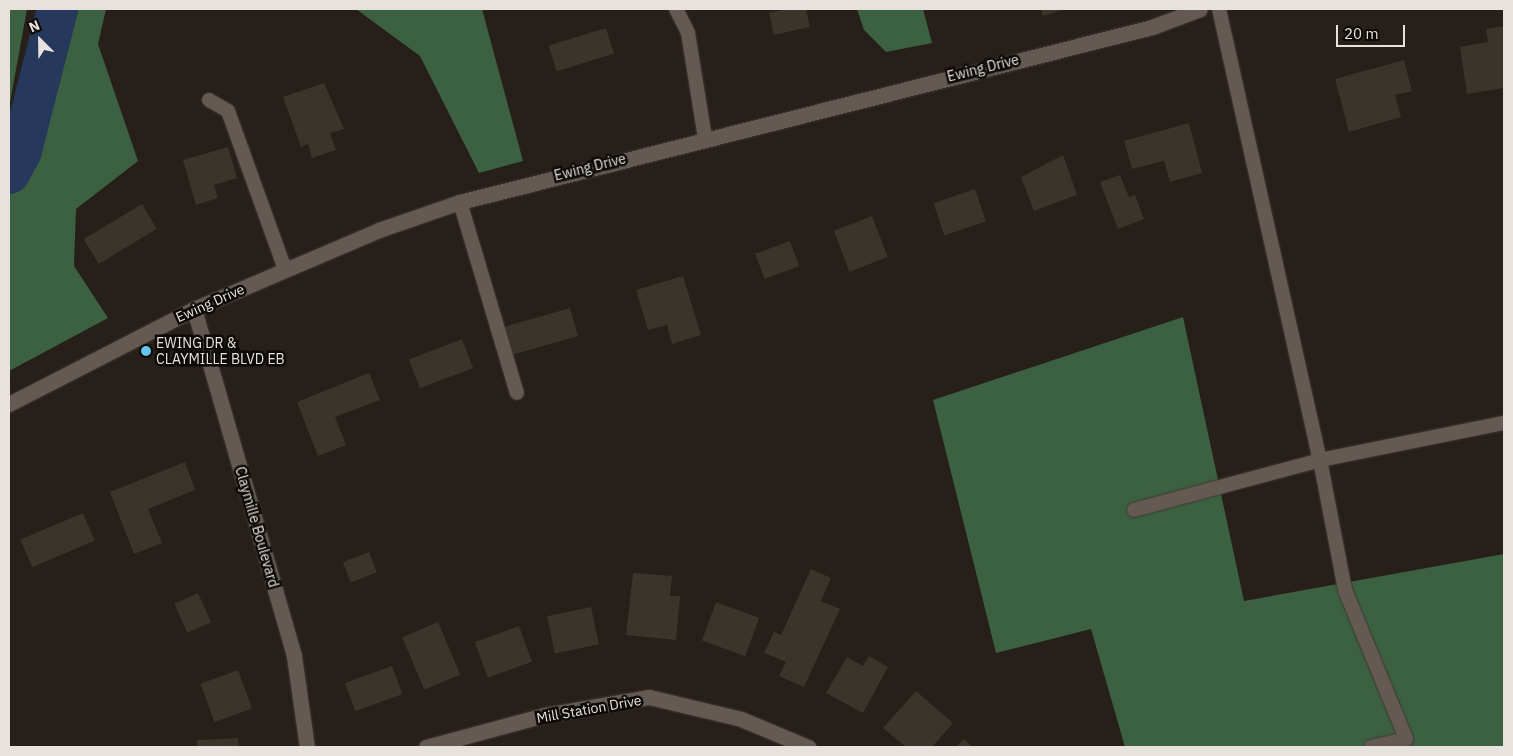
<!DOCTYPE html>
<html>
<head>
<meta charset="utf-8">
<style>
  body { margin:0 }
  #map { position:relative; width:1513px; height:756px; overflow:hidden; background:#271f19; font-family:"IBM Plex Sans",sans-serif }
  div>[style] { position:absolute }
  .forest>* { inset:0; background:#3c6141 }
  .river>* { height:41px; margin:-20.5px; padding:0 20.5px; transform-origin:20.5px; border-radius:20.5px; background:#26385c }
  .building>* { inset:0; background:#3a342b; transform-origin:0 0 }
  .roads { filter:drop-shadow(0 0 1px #3f3934) drop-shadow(0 0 1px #3f3934) }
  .lane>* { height:14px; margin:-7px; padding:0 7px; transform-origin:7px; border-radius:7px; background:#645a53 }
  .street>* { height:15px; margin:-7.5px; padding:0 7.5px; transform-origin:7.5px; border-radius:7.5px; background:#645a53 }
  .secondary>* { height:15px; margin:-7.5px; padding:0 7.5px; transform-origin:7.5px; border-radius:7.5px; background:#645a53 }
  .dots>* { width:14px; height:14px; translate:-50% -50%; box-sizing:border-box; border:2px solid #0d0a07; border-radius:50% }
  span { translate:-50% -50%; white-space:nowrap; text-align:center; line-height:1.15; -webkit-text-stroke:5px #0d0a07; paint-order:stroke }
  .street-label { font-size:14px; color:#e7e2dd }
  .poi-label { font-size:14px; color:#e7e2dd }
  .left { translate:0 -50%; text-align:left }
  .frame { position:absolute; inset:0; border:10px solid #e7e2dd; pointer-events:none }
  .north { position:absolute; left:15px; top:15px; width:50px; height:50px; -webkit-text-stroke:4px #0d0a07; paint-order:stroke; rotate:337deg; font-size:14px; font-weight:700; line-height:20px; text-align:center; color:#e7e2dd }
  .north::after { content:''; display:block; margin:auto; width:18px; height:22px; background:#e7e2dd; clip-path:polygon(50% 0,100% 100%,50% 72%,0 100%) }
  .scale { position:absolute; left:1336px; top:25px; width:69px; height:22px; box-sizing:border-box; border:2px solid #e7e2dd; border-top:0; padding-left:6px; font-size:15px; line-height:18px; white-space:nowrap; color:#e7e2dd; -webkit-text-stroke:4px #0d0a07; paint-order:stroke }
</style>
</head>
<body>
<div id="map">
  <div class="forest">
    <div style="clip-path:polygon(9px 9px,27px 9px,9px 108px)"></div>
    <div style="clip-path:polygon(67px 9px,106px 9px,98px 44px,138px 161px,76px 209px,74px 266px,108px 318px,9px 371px,9px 196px,32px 162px)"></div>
    <div style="clip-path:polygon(356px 9px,482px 9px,523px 161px,479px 173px,420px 56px)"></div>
    <div style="clip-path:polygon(857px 9px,923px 9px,932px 43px,886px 52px,864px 30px)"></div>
    <div style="clip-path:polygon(1183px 317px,1244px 601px,1504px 554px,1504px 747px,1125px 747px,1091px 629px,996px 653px,933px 400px)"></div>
  </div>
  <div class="river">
    <div style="left:9px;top:173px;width:26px;rotate:-62deg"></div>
    <div style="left:21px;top:150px;width:146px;rotate:-75.7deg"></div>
  </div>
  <div class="building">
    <div style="clip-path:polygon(787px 9px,806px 9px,810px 27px,774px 35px,769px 13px)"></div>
    <div style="clip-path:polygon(1041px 9px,1064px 9px,1043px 16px)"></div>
    <div style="clip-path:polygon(1504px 26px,1504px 88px,1467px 94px,1460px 47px,1488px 42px,1486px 29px)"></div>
    <div style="left:606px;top:28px;width:27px;height:60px;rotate:73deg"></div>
    <div style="clip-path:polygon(1404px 60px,1412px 91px,1395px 95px,1401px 117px,1349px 132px,1335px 79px)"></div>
    <div style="clip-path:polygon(324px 83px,344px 129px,330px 133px,336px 150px,312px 158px,308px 144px,301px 147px,283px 97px)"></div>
    <div style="clip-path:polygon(1189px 123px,1202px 173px,1170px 182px,1164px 161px,1132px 169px,1124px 141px)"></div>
    <div style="clip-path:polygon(228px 147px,237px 178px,214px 185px,218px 198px,196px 205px,183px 160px)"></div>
    <div style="clip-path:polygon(1063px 155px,1077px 195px,1034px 211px,1021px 177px)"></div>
    <div style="clip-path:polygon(1120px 175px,1129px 197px,1135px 195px,1144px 219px,1118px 229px,1100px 182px)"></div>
    <div style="left:975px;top:189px;width:34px;height:44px;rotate:71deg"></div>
    <div style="left:142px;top:204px;width:29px;height:68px;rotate:59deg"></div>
    <div style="left:872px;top:216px;width:44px;height:41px;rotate:69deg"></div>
    <div style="left:790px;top:241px;width:27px;height:37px;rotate:70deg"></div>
    <div style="clip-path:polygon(683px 276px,701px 335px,672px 344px,667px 325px,648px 330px,636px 290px)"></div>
    <div style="left:570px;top:308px;width:29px;height:71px;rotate:74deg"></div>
    <div style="left:462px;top:339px;width:31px;height:57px;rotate:69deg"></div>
    <div style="clip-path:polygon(369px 373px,380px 400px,335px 417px,346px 445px,318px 456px,297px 402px)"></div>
    <div style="clip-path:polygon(185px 462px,195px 490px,148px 509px,162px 543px,134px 554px,110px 492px)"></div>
    <div style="left:83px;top:513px;width:30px;height:68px;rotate:67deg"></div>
    <div style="left:369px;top:552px;width:22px;height:28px;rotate:69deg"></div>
    <div style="clip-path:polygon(811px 569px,831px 578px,821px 601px,840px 609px,804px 687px,779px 676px,786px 662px,764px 653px,774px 632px,781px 635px)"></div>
    <div style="clip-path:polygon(633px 573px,672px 576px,670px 596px,680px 596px,676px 640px,626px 635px)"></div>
    <div style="left:198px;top:593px;width:32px;height:26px;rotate:66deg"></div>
    <div style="left:716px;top:602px;width:46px;height:41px;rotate:20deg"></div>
    <div style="left:591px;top:607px;width:38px;height:45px;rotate:78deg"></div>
    <div style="left:438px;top:622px;width:57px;height:39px;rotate:67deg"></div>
    <div style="left:519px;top:626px;width:38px;height:47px;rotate:70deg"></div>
    <div style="clip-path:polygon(869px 656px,888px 667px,863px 713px,826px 693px,847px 657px,863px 666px)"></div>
    <div style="left:392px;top:666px;width:30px;height:50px;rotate:70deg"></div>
    <div style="left:238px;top:670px;width:41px;height:40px;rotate:70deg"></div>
    <div style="clip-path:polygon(916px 691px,953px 723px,932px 747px,906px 747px,883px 728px)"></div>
    <div style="clip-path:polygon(238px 738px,239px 747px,197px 747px,197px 740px)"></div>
    <div style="clip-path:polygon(964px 739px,972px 747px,956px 747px)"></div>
  </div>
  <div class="roads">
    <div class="lane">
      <div style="left:676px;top:9px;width:27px;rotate:63deg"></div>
      <div style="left:688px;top:33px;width:106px;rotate:80.8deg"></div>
      <div style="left:1219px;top:9px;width:462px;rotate:77.4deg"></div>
      <div style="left:1320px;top:460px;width:188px;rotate:-11.4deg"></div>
      <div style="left:209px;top:100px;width:22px;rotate:30deg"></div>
      <div style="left:228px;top:111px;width:168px;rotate:70.2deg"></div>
      <div style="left:460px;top:202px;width:199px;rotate:73.4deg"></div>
      <div style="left:1134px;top:510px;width:193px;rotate:-15deg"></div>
      <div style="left:1320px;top:460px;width:132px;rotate:79.1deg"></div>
      <div style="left:1345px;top:590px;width:161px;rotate:67.7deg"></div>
      <div style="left:1406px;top:739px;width:36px;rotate:167deg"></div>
    </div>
    <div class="street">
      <div style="left:194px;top:309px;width:361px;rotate:73.9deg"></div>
      <div style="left:294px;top:656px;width:92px;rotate:81.9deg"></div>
      <div style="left:426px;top:747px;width:123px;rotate:-15.1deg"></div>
      <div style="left:545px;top:715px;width:106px;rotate:-9.8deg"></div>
      <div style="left:649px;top:697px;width:95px;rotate:13.4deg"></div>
      <div style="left:741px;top:719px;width:73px;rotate:22.7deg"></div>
    </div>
    <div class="secondary">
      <div style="left:9px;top:404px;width:208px;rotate:-27.2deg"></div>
      <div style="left:194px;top:309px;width:201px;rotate:-23.1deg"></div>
      <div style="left:379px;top:230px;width:86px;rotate:-19.1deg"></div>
      <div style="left:460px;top:202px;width:714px;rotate:-14.19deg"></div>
      <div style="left:1152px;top:27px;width:51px;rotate:-20.6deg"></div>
    </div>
  </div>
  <div class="dots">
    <div style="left:146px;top:351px;background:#65c5ee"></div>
  </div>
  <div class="street-label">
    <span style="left:983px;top:68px;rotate:-14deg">Ewing Drive</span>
    <span style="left:590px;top:167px;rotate:-14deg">Ewing Drive</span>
    <span style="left:210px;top:303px;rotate:-24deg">Ewing Drive</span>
    <span style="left:257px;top:527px;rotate:74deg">Claymille Boulevard</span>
    <span style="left:589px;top:709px;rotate:-10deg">Mill Station Drive</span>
  </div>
  <div class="poi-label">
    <span class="left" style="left:156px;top:351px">EWING DR &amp;<br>CLAYMILLE BLVD EB</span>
  </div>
  <div class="frame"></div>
  <div class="north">N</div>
  <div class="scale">20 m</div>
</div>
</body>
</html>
